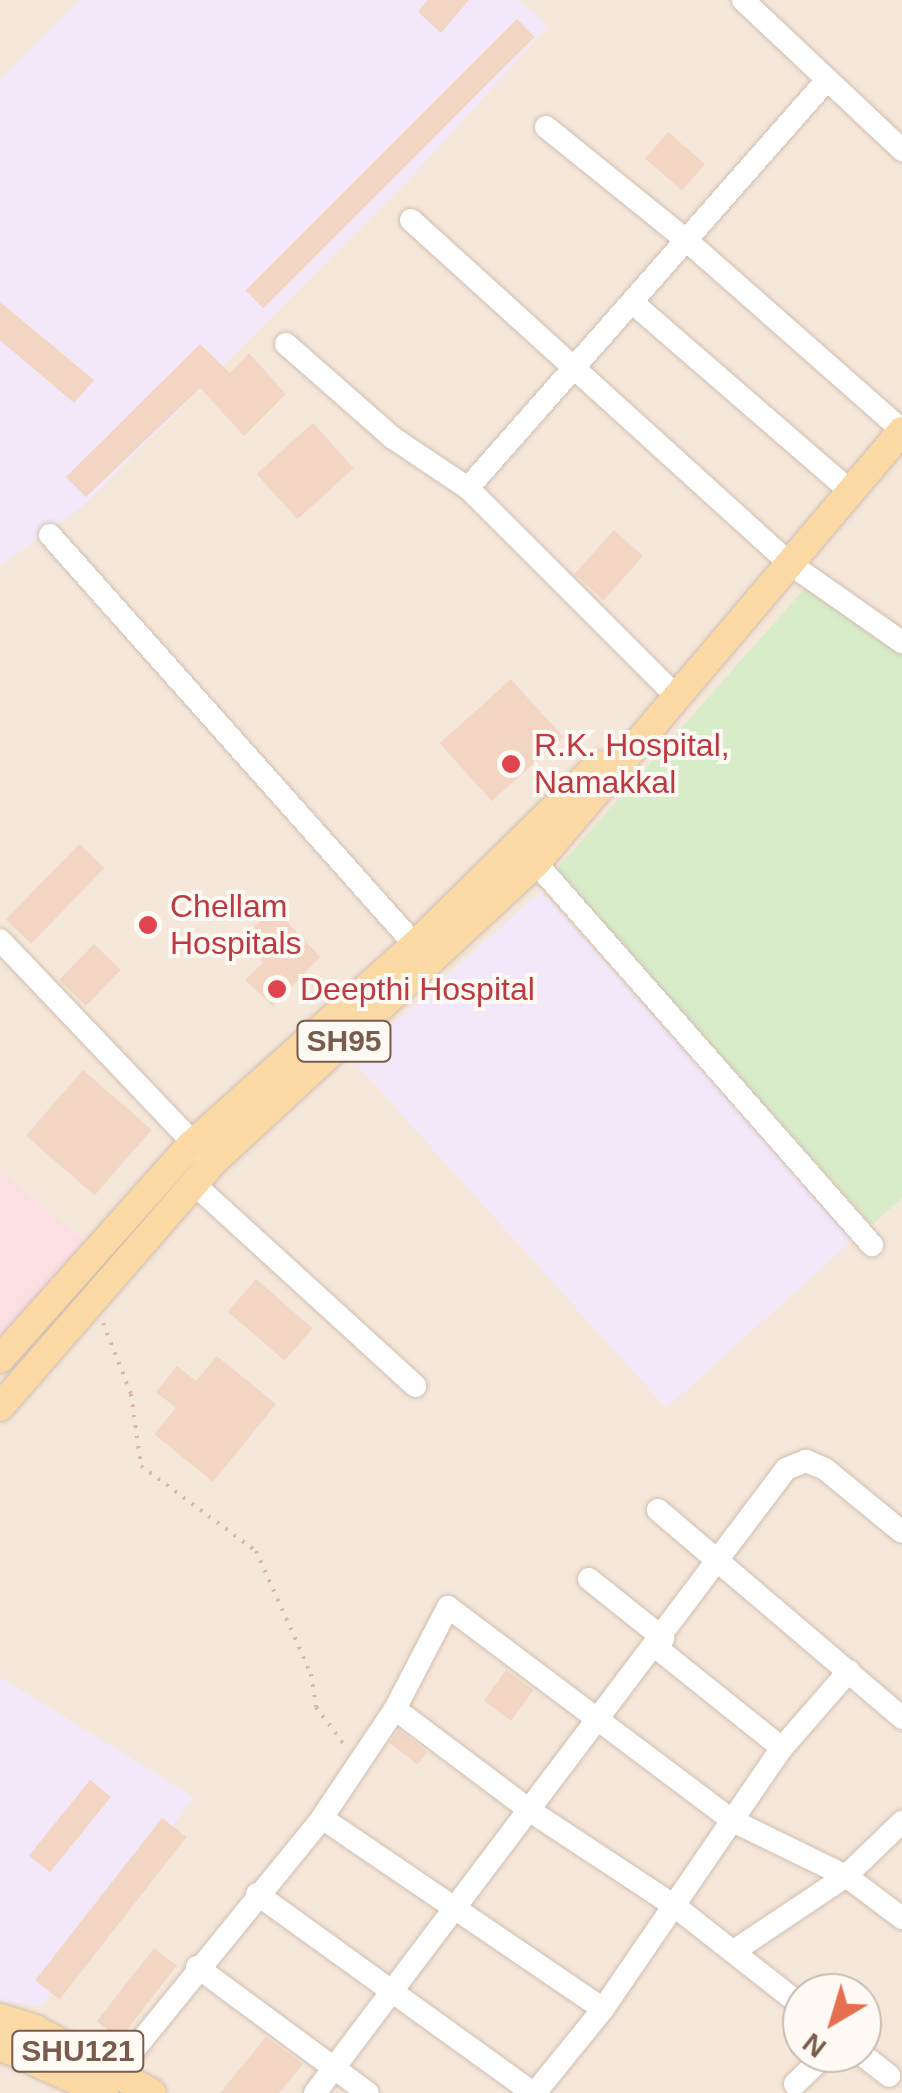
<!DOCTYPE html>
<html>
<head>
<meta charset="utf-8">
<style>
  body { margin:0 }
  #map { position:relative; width:902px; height:2093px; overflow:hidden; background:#fdf6ec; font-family:Arial,sans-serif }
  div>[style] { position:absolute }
  .residential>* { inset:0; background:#f5e8da }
  .education>* { inset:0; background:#f3e8fa; transform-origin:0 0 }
  .medical>* { inset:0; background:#fbdfe3 }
  .green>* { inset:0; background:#d8ecc9 }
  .building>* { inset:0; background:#f3d5c3; transform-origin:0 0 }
  .path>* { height:4px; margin-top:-2px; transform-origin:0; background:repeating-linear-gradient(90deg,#d9b8a5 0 2.5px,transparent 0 10.5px) }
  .roads { filter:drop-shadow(0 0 2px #d1beb0) drop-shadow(0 0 2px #d1beb0) }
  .minor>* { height:22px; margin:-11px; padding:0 11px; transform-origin:11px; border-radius:11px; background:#fff }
  .major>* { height:28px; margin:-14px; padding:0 14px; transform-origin:14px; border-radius:14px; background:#fbd9a5 }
  .dots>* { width:28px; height:28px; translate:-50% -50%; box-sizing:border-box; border:5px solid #fffaf3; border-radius:50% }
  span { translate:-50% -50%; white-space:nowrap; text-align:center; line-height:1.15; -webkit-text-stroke:8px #fffaf3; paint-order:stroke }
  .shield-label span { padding:2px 8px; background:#fffaf3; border:2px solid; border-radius:8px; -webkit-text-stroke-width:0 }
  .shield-label { font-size:30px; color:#7a5c4d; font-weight:700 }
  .health-label { font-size:32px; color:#be3a42 }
  .left { translate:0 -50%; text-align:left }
  .north { position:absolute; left:782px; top:1973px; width:100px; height:100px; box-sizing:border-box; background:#fffaf3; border:2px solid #cabbb1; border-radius:50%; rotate:218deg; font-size:28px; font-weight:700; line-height:40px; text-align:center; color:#7a5c4d }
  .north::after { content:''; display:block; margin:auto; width:35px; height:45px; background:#e76f51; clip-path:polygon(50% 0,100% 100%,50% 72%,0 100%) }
</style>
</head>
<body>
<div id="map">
  <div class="residential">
    <div style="clip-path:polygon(evenodd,0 0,902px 0,902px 2093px,0 2093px,0 0,802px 1993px,862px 1993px,862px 2053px,802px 2053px,802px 1993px)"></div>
  </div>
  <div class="education">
    <div style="clip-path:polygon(79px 0,519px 0,548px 26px,414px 174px,85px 504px,0 566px,0 79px)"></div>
    <div style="left:541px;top:891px;width:468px;height:253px;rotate:48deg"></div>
    <div style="clip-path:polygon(0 1677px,194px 1797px,42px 2006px,0 2001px)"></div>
  </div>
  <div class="medical">
    <div style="clip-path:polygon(0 1171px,89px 1245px,0 1341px)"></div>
  </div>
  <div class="green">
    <div style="clip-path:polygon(820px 571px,902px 639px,902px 1198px,872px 1225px,553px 873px)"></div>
  </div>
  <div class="building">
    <div style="clip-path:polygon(428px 0,469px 0,441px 33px,418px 12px)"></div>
    <div style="left:517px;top:19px;width:25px;height:384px;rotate:45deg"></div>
    <div style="left:668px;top:132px;width:49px;height:35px;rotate:41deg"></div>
    <div style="clip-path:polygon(0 302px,94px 380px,74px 403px,0 340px)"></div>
    <div style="clip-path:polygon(200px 344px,230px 373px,249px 353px,286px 394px,244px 436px,200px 388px,86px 497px,66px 477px)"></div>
    <div style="left:313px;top:423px;width:61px;height:76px;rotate:48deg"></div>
    <div style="left:614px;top:530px;width:39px;height:59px;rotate:42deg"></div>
    <div style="left:511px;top:679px;width:78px;height:96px;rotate:48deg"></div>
    <div style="left:79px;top:844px;width:35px;height:105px;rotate:44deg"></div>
    <div style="clip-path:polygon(274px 908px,320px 957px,273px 1006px,245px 980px,263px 962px,241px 939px)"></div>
    <div style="left:94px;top:944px;width:37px;height:50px;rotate:44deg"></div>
    <div style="left:83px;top:1070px;width:91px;height:87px;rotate:41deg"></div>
    <div style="left:256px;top:1279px;width:75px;height:43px;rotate:41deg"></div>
    <div style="clip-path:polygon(217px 1356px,276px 1404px,213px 1482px,154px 1434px,176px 1408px,156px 1392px,177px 1366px,196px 1381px)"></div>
    <div style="left:506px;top:1670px;width:34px;height:38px;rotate:36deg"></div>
    <div style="left:399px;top:1730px;width:36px;height:16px;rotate:38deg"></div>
    <div style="left:90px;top:1780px;width:27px;height:97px;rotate:39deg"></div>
    <div style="left:162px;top:1818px;width:31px;height:206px;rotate:38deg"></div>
    <div style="left:154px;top:1948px;width:29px;height:93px;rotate:38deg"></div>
    <div style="clip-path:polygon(266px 2037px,303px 2064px,279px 2093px,220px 2093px)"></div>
  </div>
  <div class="path">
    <div style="left:103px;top:1323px;width:76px;rotate:68.5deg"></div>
    <div style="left:131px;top:1394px;width:73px;rotate:82.1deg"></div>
    <div style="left:141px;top:1466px;width:143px;rotate:36.5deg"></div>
    <div style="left:256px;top:1551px;width:135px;rotate:65.9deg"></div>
    <div style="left:311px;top:1674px;width:33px;rotate:81deg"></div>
    <div style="left:316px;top:1707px;width:50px;rotate:53.1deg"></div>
  </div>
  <div class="roads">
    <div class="minor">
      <div style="left:743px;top:0;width:219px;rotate:43.3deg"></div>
      <div style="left:546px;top:127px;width:179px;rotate:38.9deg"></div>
      <div style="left:685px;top:239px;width:289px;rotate:41.4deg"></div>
      <div style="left:411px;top:220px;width:510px;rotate:42.22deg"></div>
      <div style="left:789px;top:563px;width:138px;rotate:35deg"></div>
      <div style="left:633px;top:303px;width:287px;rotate:40.9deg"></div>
      <div style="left:286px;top:344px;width:142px;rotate:41.3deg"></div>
      <div style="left:393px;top:438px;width:90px;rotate:33.7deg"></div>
      <div style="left:468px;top:488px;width:290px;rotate:45deg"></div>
      <div style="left:468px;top:488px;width:543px;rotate:-48.66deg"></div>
      <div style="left:50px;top:535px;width:549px;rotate:48.32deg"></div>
      <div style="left:536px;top:863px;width:509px;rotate:48.67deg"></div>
      <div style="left:0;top:940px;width:294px;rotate:46.4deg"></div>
      <div style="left:193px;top:1183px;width:301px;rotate:42.4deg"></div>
      <div style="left:658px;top:1510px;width:321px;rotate:40.4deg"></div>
      <div style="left:589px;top:1579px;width:95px;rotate:38.6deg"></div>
      <div style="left:657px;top:1648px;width:160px;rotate:38.7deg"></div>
      <div style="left:395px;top:1709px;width:171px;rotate:36.9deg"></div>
      <div style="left:532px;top:1812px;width:173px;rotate:33.4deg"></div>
      <div style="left:676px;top:1907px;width:160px;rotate:38.2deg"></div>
      <div style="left:322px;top:1818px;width:340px;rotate:34.2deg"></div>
      <div style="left:257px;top:1894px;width:340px;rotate:35.8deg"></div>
      <div style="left:734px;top:1951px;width:135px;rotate:-33.8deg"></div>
      <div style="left:846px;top:1876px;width:78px;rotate:-44deg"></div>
      <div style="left:197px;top:1967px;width:212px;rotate:36.4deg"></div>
      <div style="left:860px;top:2053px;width:37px;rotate:38deg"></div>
      <div style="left:107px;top:2083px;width:341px;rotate:-50.9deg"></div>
      <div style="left:322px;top:1818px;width:131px;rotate:-56.2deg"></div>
      <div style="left:395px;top:1709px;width:115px;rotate:-62.5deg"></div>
      <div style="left:448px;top:1607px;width:356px;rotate:36.9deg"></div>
      <div style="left:733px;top:1821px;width:126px;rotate:26deg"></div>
      <div style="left:846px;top:1876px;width:70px;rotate:36.9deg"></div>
      <div style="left:795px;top:2084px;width:45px;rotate:-44.1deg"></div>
      <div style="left:315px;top:2093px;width:782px;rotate:-52.95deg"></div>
      <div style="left:786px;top:1469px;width:22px;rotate:-22deg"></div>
      <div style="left:806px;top:1461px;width:21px;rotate:23deg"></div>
      <div style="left:825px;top:1469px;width:99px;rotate:39.3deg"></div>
      <div style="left:535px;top:2093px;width:108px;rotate:-51deg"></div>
      <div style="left:603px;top:2009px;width:316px;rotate:-55.6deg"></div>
      <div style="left:782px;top:1748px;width:102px;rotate:-49deg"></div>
    </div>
    <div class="major">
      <div style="left:0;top:1359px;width:287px;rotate:-48.3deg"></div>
      <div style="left:191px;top:1145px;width:300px;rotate:-41.8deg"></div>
      <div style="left:415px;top:945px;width:257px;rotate:-44.5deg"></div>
      <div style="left:0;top:1407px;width:326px;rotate:-49deg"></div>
      <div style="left:214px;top:1161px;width:439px;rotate:-42.8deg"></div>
      <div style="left:536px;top:863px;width:566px;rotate:-49.73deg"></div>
      <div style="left:0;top:2018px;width:37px;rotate:17deg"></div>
      <div style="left:35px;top:2029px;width:133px;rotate:28.7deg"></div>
      <div style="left:0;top:2046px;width:114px;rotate:24.3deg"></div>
    </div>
  </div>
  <div class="dots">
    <div style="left:511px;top:764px;background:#e0444e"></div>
    <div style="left:148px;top:925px;background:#e0444e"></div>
    <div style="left:277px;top:989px;background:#e0444e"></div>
  </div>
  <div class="shield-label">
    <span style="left:344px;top:1041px">SH95</span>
    <span style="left:78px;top:2051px">SHU121</span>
  </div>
  <div class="health-label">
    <span class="left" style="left:534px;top:764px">R.K. Hospital,<br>Namakkal</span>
    <span class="left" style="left:170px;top:925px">Chellam<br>Hospitals</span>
    <span class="left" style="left:300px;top:989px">Deepthi Hospital</span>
  </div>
  <div class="north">N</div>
</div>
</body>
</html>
